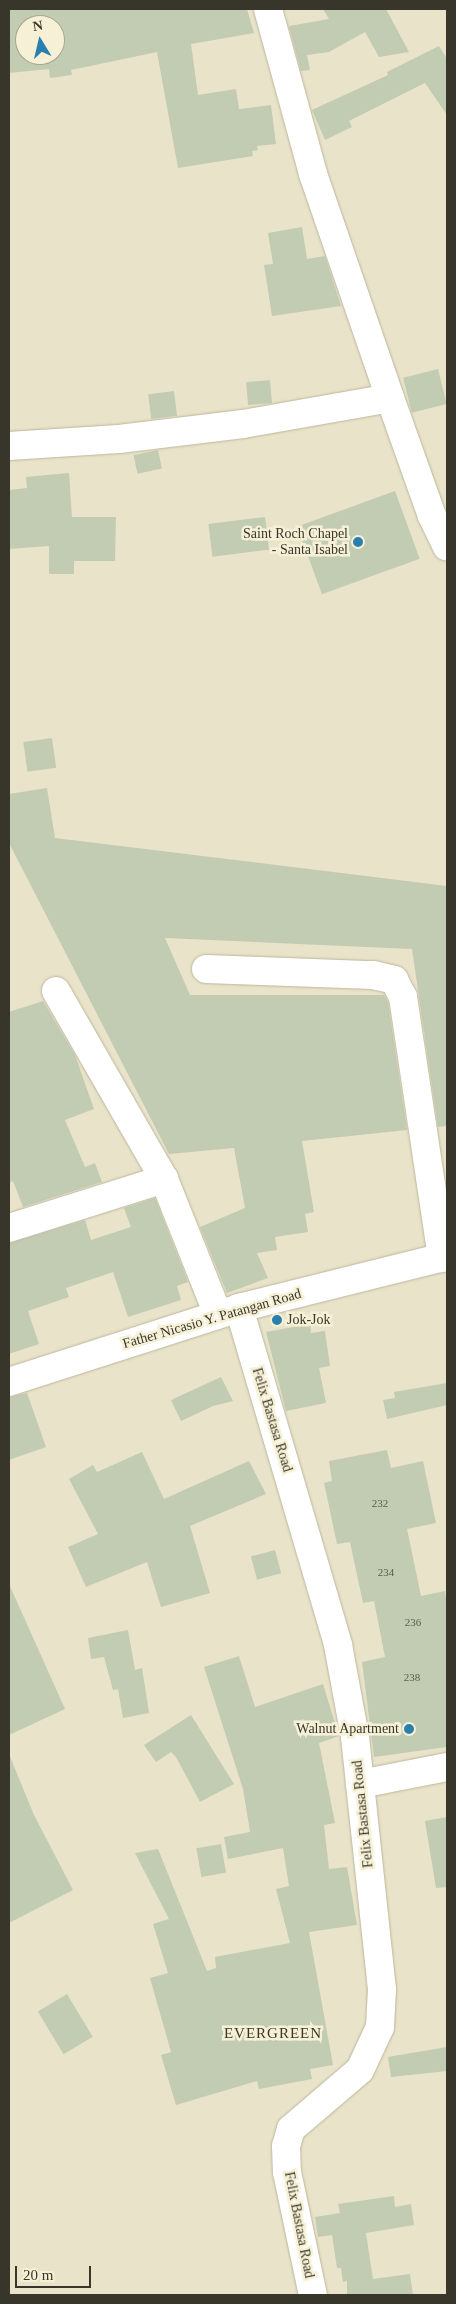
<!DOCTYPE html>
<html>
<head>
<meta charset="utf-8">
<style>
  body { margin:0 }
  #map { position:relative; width:456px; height:2304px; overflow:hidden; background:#e9e3c9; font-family:"Times New Roman",serif }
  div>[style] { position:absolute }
  .building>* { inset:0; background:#c2ccb3; transform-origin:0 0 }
  .roads { filter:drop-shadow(0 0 1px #bcb69d) drop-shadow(0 0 1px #bcb69d) }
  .minor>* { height:28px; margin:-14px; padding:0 14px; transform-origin:14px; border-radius:14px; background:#fff }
  .dots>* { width:14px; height:14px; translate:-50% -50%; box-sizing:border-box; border:2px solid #f6f1d6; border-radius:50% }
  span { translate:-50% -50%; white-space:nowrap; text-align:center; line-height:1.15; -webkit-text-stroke:5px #f6f1d6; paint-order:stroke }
  .number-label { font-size:11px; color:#5a5c4d }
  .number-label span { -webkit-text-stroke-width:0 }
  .poi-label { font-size:14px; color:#38362b }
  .right { translate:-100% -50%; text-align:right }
  .left { translate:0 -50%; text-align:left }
  .street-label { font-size:14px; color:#38362b }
  .neighbourhood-label { font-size:15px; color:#38362b; letter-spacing:1px }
  .frame { position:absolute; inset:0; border:10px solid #38362b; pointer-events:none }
  .north { position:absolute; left:15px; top:15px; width:50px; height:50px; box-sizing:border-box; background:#f6f1d6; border:1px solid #aaa692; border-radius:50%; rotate:351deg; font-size:14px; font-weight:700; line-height:20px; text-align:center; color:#38362b }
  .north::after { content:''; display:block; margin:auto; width:18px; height:22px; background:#297fae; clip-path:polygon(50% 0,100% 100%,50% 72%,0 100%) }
  .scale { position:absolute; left:15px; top:2266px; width:76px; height:22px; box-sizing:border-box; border:2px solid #38362b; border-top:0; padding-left:6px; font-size:15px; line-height:18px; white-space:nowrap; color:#38362b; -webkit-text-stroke:4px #f6f1d6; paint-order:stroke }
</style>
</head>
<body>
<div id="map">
  <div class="building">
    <div style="clip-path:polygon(evenodd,9px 9px,247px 9px,254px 33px,191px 44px,198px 95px,236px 89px,239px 109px,271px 105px,276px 144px,257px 146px,258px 150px,252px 151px,253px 156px,178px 168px,157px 52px,71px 70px,72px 75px,50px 78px,49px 69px,9px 73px,9px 9px,25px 25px,55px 25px,55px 55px,25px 55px,25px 25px)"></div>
    <div style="clip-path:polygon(323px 9px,386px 9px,409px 52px,379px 57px,365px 32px,329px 52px,307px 55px,310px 70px,301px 71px,289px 26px,329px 19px)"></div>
    <div style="clip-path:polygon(439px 46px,447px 59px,447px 115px,425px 83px,349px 121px,352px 127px,325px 140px,312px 110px,388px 75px,387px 72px)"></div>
    <div style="clip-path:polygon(302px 227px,307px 259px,325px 256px,341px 306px,272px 316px,264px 265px,273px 264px,268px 233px)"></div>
    <div style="left:438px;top:369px;width:36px;height:36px;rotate:76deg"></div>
    <div style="left:270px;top:380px;width:23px;height:24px;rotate:85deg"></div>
    <div style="left:174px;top:391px;width:25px;height:26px;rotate:83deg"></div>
    <div style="left:158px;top:450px;width:19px;height:25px;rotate:78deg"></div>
    <div style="clip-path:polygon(69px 473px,72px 517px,116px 517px,115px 561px,74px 561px,74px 574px,49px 574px,49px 546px,9px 549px,9px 490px,27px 488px,26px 477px)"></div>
    <div style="left:395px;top:491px;width:72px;height:104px;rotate:70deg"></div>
    <div style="left:265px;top:517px;width:33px;height:57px;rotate:83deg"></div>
    <div style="left:52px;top:738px;width:30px;height:29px;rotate:82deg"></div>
    <div style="clip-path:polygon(47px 788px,55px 838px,447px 886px,447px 1126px,438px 1127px,412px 949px,165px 938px,190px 995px,384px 995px,388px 1002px,407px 1130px,302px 1141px,314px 1212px,305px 1214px,308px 1232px,275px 1237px,277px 1250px,257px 1253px,268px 1278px,227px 1293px,200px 1227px,245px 1208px,234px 1148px,169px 1154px,9px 843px,9px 794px)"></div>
    <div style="clip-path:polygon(43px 1001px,75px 1055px,94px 1109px,65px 1120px,85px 1167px,95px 1163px,102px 1182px,23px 1207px,13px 1181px,9px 1183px,9px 1012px)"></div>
    <div style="clip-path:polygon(155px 1198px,188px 1282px,177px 1286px,181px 1300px,128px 1317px,113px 1272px,66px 1288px,69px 1297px,28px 1311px,39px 1344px,9px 1354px,9px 1243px,85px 1220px,91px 1240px,131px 1227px,124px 1208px)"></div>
    <div style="clip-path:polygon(310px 1324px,311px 1333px,325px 1331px,330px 1366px,319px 1368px,326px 1403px,286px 1411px,266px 1332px)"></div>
    <div style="clip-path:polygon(221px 1377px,233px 1401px,213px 1406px,181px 1421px,171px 1400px)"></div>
    <div style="clip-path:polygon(447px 1383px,447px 1405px,387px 1419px,383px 1400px,395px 1398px,394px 1392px)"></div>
    <div style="clip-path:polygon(27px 1393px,46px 1447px,9px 1460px,9px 1397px)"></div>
    <div style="clip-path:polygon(387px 1450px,391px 1468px,423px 1461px,436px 1523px,407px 1529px,421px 1596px,445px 1591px,447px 1605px,447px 1747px,374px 1757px,362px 1662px,385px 1657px,374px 1601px,363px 1603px,350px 1542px,337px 1544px,324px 1483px,332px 1481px,329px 1461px)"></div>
    <div style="clip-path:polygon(142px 1452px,164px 1499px,249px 1461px,266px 1494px,190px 1526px,210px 1593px,161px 1607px,147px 1562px,86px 1587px,68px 1547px,98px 1534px,69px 1479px,93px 1465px,97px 1472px)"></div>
    <div style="left:275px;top:1550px;width:24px;height:25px;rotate:75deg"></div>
    <div style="clip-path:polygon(9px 1584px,65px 1709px,9px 1735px)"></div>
    <div style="clip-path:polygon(128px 1630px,135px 1670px,142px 1668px,149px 1713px,123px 1718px,118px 1689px,113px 1690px,104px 1657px,91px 1659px,88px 1638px)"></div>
    <div style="clip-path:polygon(239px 1656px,255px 1707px,323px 1684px,339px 1736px,319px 1743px,335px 1823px,324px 1825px,329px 1869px,347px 1867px,357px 1925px,309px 1932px,333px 2065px,310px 2069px,312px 2079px,259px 2089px,257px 2081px,176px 2105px,161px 2055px,171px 2052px,150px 1978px,168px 1973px,153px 1924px,169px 1919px,135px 1853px,158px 1849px,207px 1971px,216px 1968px,215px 1957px,290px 1943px,276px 1889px,289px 1886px,283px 1848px,228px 1859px,224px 1837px,250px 1832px,243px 1789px,204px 1667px)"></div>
    <div style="clip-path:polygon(191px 1715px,234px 1784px,200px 1802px,176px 1757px,171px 1752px,156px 1762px,144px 1745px)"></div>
    <div style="clip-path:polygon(9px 1754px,34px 1815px,73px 1890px,9px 1923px)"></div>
    <div style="clip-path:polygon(447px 1817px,447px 1887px,436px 1888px,425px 1821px)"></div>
    <div style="left:221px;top:1844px;width:29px;height:25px;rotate:80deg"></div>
    <div style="left:67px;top:1994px;width:50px;height:34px;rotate:59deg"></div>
    <div style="clip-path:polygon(447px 2047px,447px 2071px,391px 2077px,388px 2057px)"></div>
    <div style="clip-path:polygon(394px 2196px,395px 2207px,411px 2204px,414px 2225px,366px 2233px,373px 2279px,410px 2274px,413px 2295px,347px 2295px,347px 2281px,343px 2282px,341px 2268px,337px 2268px,332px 2235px,318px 2237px,315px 2217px,340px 2213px,338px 2204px)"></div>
  </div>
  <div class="roads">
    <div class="minor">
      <div style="left:268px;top:9px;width:171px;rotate:74.7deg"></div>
      <div style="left:313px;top:174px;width:237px;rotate:71deg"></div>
      <div style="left:390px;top:398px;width:125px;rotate:70.4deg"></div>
      <div style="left:432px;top:516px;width:34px;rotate:64deg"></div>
      <div style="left:9px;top:446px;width:110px;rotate:-3.6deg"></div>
      <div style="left:119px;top:439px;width:125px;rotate:-6.9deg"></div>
      <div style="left:243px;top:424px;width:149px;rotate:-10deg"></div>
      <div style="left:206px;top:969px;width:167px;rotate:2.1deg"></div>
      <div style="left:373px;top:975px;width:22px;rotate:13deg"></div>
      <div style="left:394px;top:980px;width:19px;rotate:62deg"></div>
      <div style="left:403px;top:997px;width:264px;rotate:81.5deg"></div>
      <div style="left:56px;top:991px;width:217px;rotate:60.1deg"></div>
      <div style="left:9px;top:1228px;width:163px;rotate:-17.5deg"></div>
      <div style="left:164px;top:1179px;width:146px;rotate:68.3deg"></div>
      <div style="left:239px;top:1308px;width:351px;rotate:73.6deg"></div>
      <div style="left:338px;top:1645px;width:94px;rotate:79.5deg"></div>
      <div style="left:355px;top:1737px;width:253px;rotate:83.9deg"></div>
      <div style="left:382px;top:1989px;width:38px;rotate:93deg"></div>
      <div style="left:380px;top:2027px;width:47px;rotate:114.9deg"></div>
      <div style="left:360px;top:2070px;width:91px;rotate:139.5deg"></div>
      <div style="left:291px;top:2129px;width:18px;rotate:106deg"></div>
      <div style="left:286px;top:2146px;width:26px;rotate:88deg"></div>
      <div style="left:287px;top:2172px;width:126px;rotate:78.1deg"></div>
      <div style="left:9px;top:1382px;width:242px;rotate:-17.8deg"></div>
      <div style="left:239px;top:1308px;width:214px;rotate:-14deg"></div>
      <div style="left:360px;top:1784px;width:89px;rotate:-11.1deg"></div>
    </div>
  </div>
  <div class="dots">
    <div style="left:358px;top:542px;background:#297fae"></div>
    <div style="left:277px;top:1320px;background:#297fae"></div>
    <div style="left:409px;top:1729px;background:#297fae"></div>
  </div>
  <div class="number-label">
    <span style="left:380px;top:1503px">232</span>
    <span style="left:386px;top:1572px">234</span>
    <span style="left:413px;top:1622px">236</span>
    <span style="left:412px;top:1677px">238</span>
  </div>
  <div class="poi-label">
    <span class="right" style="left:348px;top:542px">Saint Roch Chapel<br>- Santa Isabel</span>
    <span class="left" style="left:287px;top:1320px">Jok-Jok</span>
    <span class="right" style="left:399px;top:1729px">Walnut Apartment</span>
  </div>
  <div class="street-label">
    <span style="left:212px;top:1319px;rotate:-16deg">Father Nicasio Y. Patangan Road</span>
    <span style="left:272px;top:1420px;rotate:73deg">Felix Bastasa Road</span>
    <span style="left:363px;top:1814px;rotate:-96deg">Felix Bastasa Road</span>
    <span style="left:299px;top:2225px;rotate:79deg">Felix Bastasa Road</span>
  </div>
  <div class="neighbourhood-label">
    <span style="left:273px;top:2034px">EVERGREEN</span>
  </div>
  <div class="frame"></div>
  <div class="north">N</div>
  <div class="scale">20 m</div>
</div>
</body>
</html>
